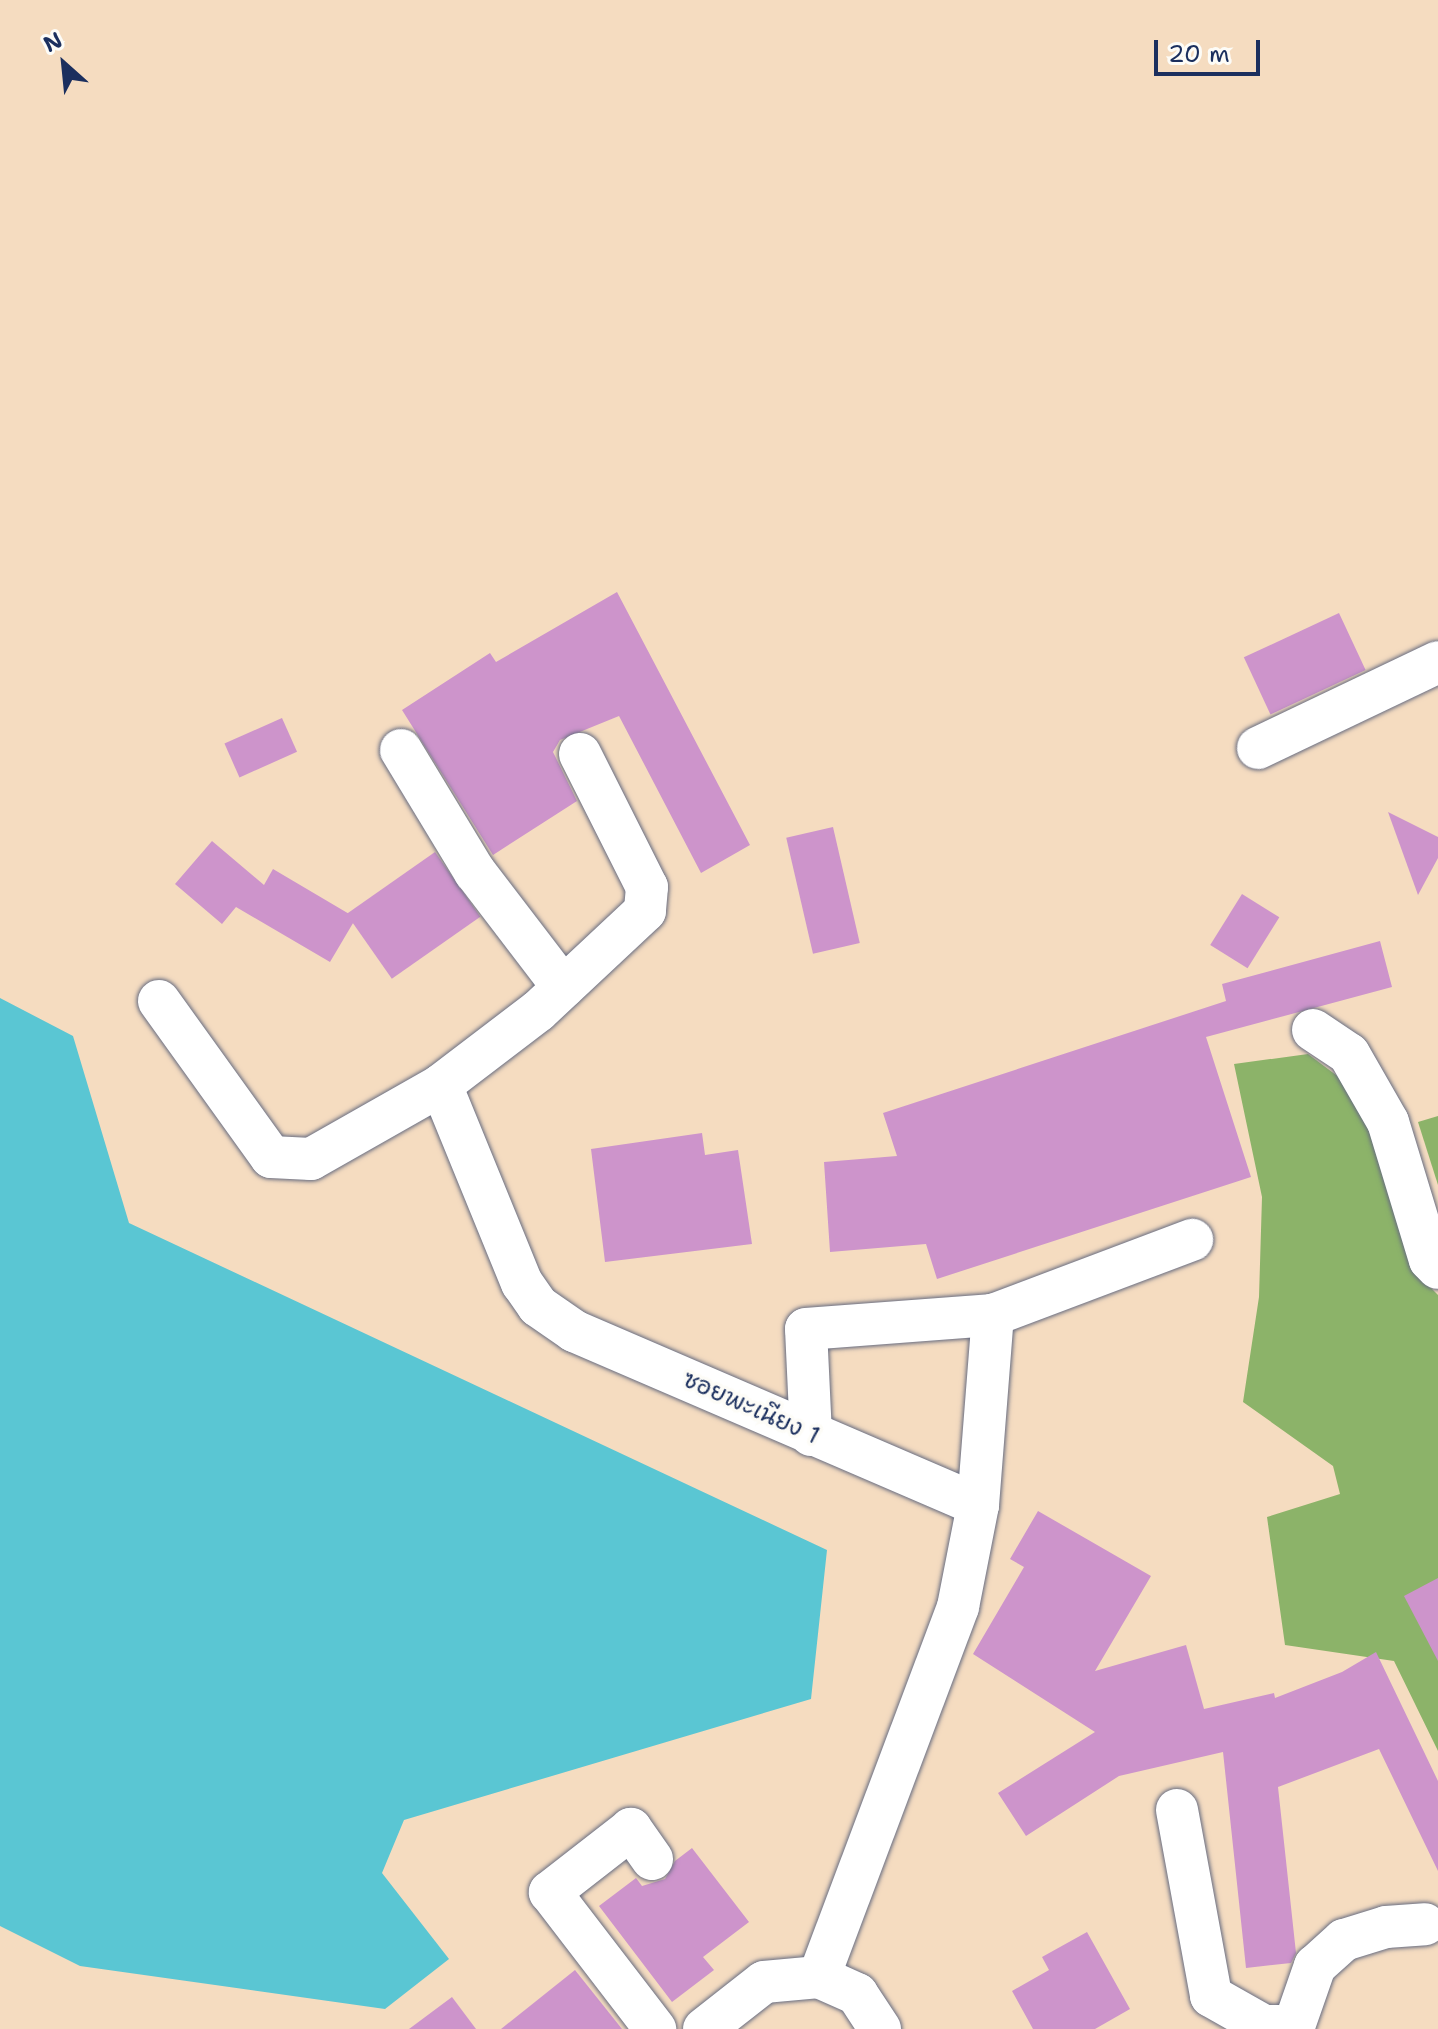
<!DOCTYPE html>
<html>
<head>
<meta charset="utf-8">
<style>
  body { margin:0 }
  #map { position:relative; width:1438px; height:2029px; overflow:hidden; background:#f5dcc0; font-family:"Shantell Sans","Playpen Sans Thai",sans-serif }
  div>[style] { position:absolute }
  .forest>* { inset:0; background:#8cb369 }
  .water>* { inset:0; background:#5ac6d3 }
  .building>* { inset:0; background:#cd94cb; transform-origin:0 0 }
  .roads { filter:drop-shadow(0 0 2px #676c80) drop-shadow(0 0 2px #676c80) }
  .minor>* { height:42px; margin:-21px; padding:0 21px; transform-origin:21px; border-radius:21px; background:#fff }
  span { translate:-50% -50%; white-space:nowrap; text-align:center; line-height:1.15; -webkit-text-stroke:7px #fdfcf7; paint-order:stroke }
  .street-label { font-size:24px; color:#1b2f5e }
  .north { position:absolute; left:24px; top:24px; width:80px; height:80px; -webkit-text-stroke:6px #fdfcf7; paint-order:stroke; rotate:333deg; font-size:22px; font-weight:700; line-height:32px; text-align:center; color:#1b2f5e }
  .north::after { content:''; display:block; margin:auto; width:28px; height:36px; background:#1b2f5e; clip-path:polygon(50% 0,100% 100%,50% 72%,0 100%) }
  .scale { position:absolute; left:1154px; top:40px; width:106px; height:36px; box-sizing:border-box; border:4px solid #1b2f5e; border-top:0; padding-left:10px; font-size:24px; line-height:28px; white-space:nowrap; color:#1b2f5e; -webkit-text-stroke:6px #fdfcf7; paint-order:stroke }
</style>
</head>
<body>
<div id="map">
  <div class="forest">
    <div style="clip-path:polygon(1308px 1054px,1340px 1078px,1376px 1140px,1420px 1277px,1438px 1295px,1438px 1751px,1394px 1661px,1285px 1645px,1267px 1517px,1340px 1494px,1333px 1466px,1243px 1402px,1259px 1297px,1262px 1197px,1234px 1064px)"></div>
    <div style="clip-path:polygon(1438px 1116px,1438px 1185px,1418px 1122px)"></div>
  </div>
  <div class="water">
    <div style="clip-path:polygon(0 998px,73px 1036px,129px 1223px,827px 1550px,811px 1699px,404px 1820px,382px 1873px,449px 1959px,385px 2009px,80px 1966px,0 1926px)"></div>
  </div>
  <div class="building">
    <div style="clip-path:polygon(617px 592px,750px 845px,701px 873px,619px 716px,560px 740px,553px 752px,577px 801px,493px 855px,402px 710px,490px 653px,496px 662px)"></div>
    <div style="left:1339px;top:613px;width:63px;height:105px;rotate:65deg"></div>
    <div style="left:282px;top:718px;width:37px;height:63px;rotate:66deg"></div>
    <div style="clip-path:polygon(1388px 812px,1438px 837px,1438px 858px,1418px 895px)"></div>
    <div style="left:833px;top:827px;width:119px;height:48px;rotate:77deg"></div>
    <div style="clip-path:polygon(212px 841px,264px 885px,273px 869px,356px 918px,330px 962px,236px 907px,222px 924px,175px 884px)"></div>
    <div style="left:435px;top:852px;width:79px;height:108px;rotate:55deg"></div>
    <div style="left:1242px;top:894px;width:44px;height:60px;rotate:32deg"></div>
    <div style="clip-path:polygon(1380px 941px,1392px 987px,1206px 1037px,1251px 1177px,937px 1279px,926px 1244px,830px 1252px,824px 1162px,897px 1156px,883px 1113px,1226px 1001px,1222px 984px)"></div>
    <div style="clip-path:polygon(702px 1133px,705px 1155px,738px 1150px,752px 1244px,605px 1262px,591px 1149px)"></div>
    <div style="clip-path:polygon(1038px 1511px,1151px 1576px,1095px 1671px,1186px 1645px,1204px 1709px,1274px 1693px,1275px 1698px,1342px 1672px,1376px 1652px,1438px 1781px,1438px 1871px,1379px 1749px,1278px 1787px,1296px 1953px,1291px 1963px,1246px 1968px,1223px 1752px,1119px 1776px,1026px 1836px,998px 1793px,1095px 1732px,973px 1654px,1024px 1567px,1010px 1559px)"></div>
    <div style="clip-path:polygon(1438px 1578px,1438px 1661px,1404px 1596px)"></div>
    <div style="clip-path:polygon(692px 1848px,749px 1922px,703px 1957px,714px 1970px,672px 2002px,599px 1906px,636px 1878px,642px 1886px,665px 1879px,675px 1861px)"></div>
    <div style="clip-path:polygon(1087px 1932px,1130px 2009px,1095px 2029px,1033px 2029px,1012px 1991px,1049px 1970px,1042px 1957px)"></div>
    <div style="clip-path:polygon(575px 1970px,622px 2029px,501px 2029px)"></div>
    <div style="clip-path:polygon(452px 1997px,476px 2029px,409px 2029px)"></div>
  </div>
  <div class="roads">
    <div class="minor">
      <div style="left:1258px;top:748px;width:199px;rotate:-25.5deg"></div>
      <div style="left:401px;top:750px;width:143px;rotate:58.8deg"></div>
      <div style="left:475px;top:872px;width:145px;rotate:52.6deg"></div>
      <div style="left:580px;top:754px;width:149px;rotate:63.3deg"></div>
      <div style="left:647px;top:887px;width:24px;rotate:95deg"></div>
      <div style="left:645px;top:911px;width:146px;rotate:136.9deg"></div>
      <div style="left:538px;top:1011px;width:122px;rotate:142.7deg"></div>
      <div style="left:441px;top:1085px;width:214px;rotate:67.8deg"></div>
      <div style="left:522px;top:1283px;width:28px;rotate:55deg"></div>
      <div style="left:538px;top:1306px;width:44px;rotate:34.8deg"></div>
      <div style="left:574px;top:1331px;width:440px;rotate:23.3deg"></div>
      <div style="left:978px;top:1505px;width:104px;rotate:101.1deg"></div>
      <div style="left:958px;top:1607px;width:395px;rotate:110.6deg"></div>
      <div style="left:159px;top:1001px;width:192px;rotate:54.3deg"></div>
      <div style="left:271px;top:1157px;width:40px;rotate:2.9deg"></div>
      <div style="left:311px;top:1159px;width:150px;rotate:-29.6deg"></div>
      <div style="left:1313px;top:1030px;width:43px;rotate:33.7deg"></div>
      <div style="left:1349px;top:1054px;width:78px;rotate:60.2deg"></div>
      <div style="left:1388px;top:1122px;width:144px;rotate:73.1deg"></div>
      <div style="left:1430px;top:1260px;width:11px;rotate:45deg"></div>
      <div style="left:811px;top:1435px;width:106px;rotate:-92.7deg"></div>
      <div style="left:806px;top:1329px;width:188px;rotate:-4.3deg"></div>
      <div style="left:978px;top:1505px;width:191px;rotate:-85.5deg"></div>
      <div style="left:993px;top:1315px;width:213px;rotate:-20.7deg"></div>
      <div style="left:1177px;top:1810px;width:189px;rotate:79.6deg"></div>
      <div style="left:1211px;top:1996px;width:61px;rotate:29.5deg"></div>
      <div style="left:1264px;top:2026px;width:28px"></div>
      <div style="left:652px;top:1859px;width:37px;rotate:-125deg"></div>
      <div style="left:631px;top:1829px;width:103px;rotate:142.1deg"></div>
      <div style="left:550px;top:1892px;width:173px;rotate:52.5deg"></div>
      <div style="left:704px;top:2029px;width:76px;rotate:-38.1deg"></div>
      <div style="left:764px;top:1982px;width:55px;rotate:-5.2deg"></div>
      <div style="left:819px;top:1977px;width:42px;rotate:24.1deg"></div>
      <div style="left:857px;top:1994px;width:42px;rotate:56.7deg"></div>
      <div style="left:1293px;top:2029px;width:67px;rotate:-70.8deg"></div>
      <div style="left:1315px;top:1966px;width:39px;rotate:-42deg"></div>
      <div style="left:1344px;top:1940px;width:44px;rotate:-17.2deg"></div>
      <div style="left:1386px;top:1927px;width:39px;rotate:-4deg"></div>
    </div>
  </div>
  <div class="street-label">
    <span style="left:751px;top:1408px;rotate:24deg">ซอยพะเนียง 1</span>
  </div>
  <div class="north">N</div>
  <div class="scale">20 m</div>
</div>
</body>
</html>
